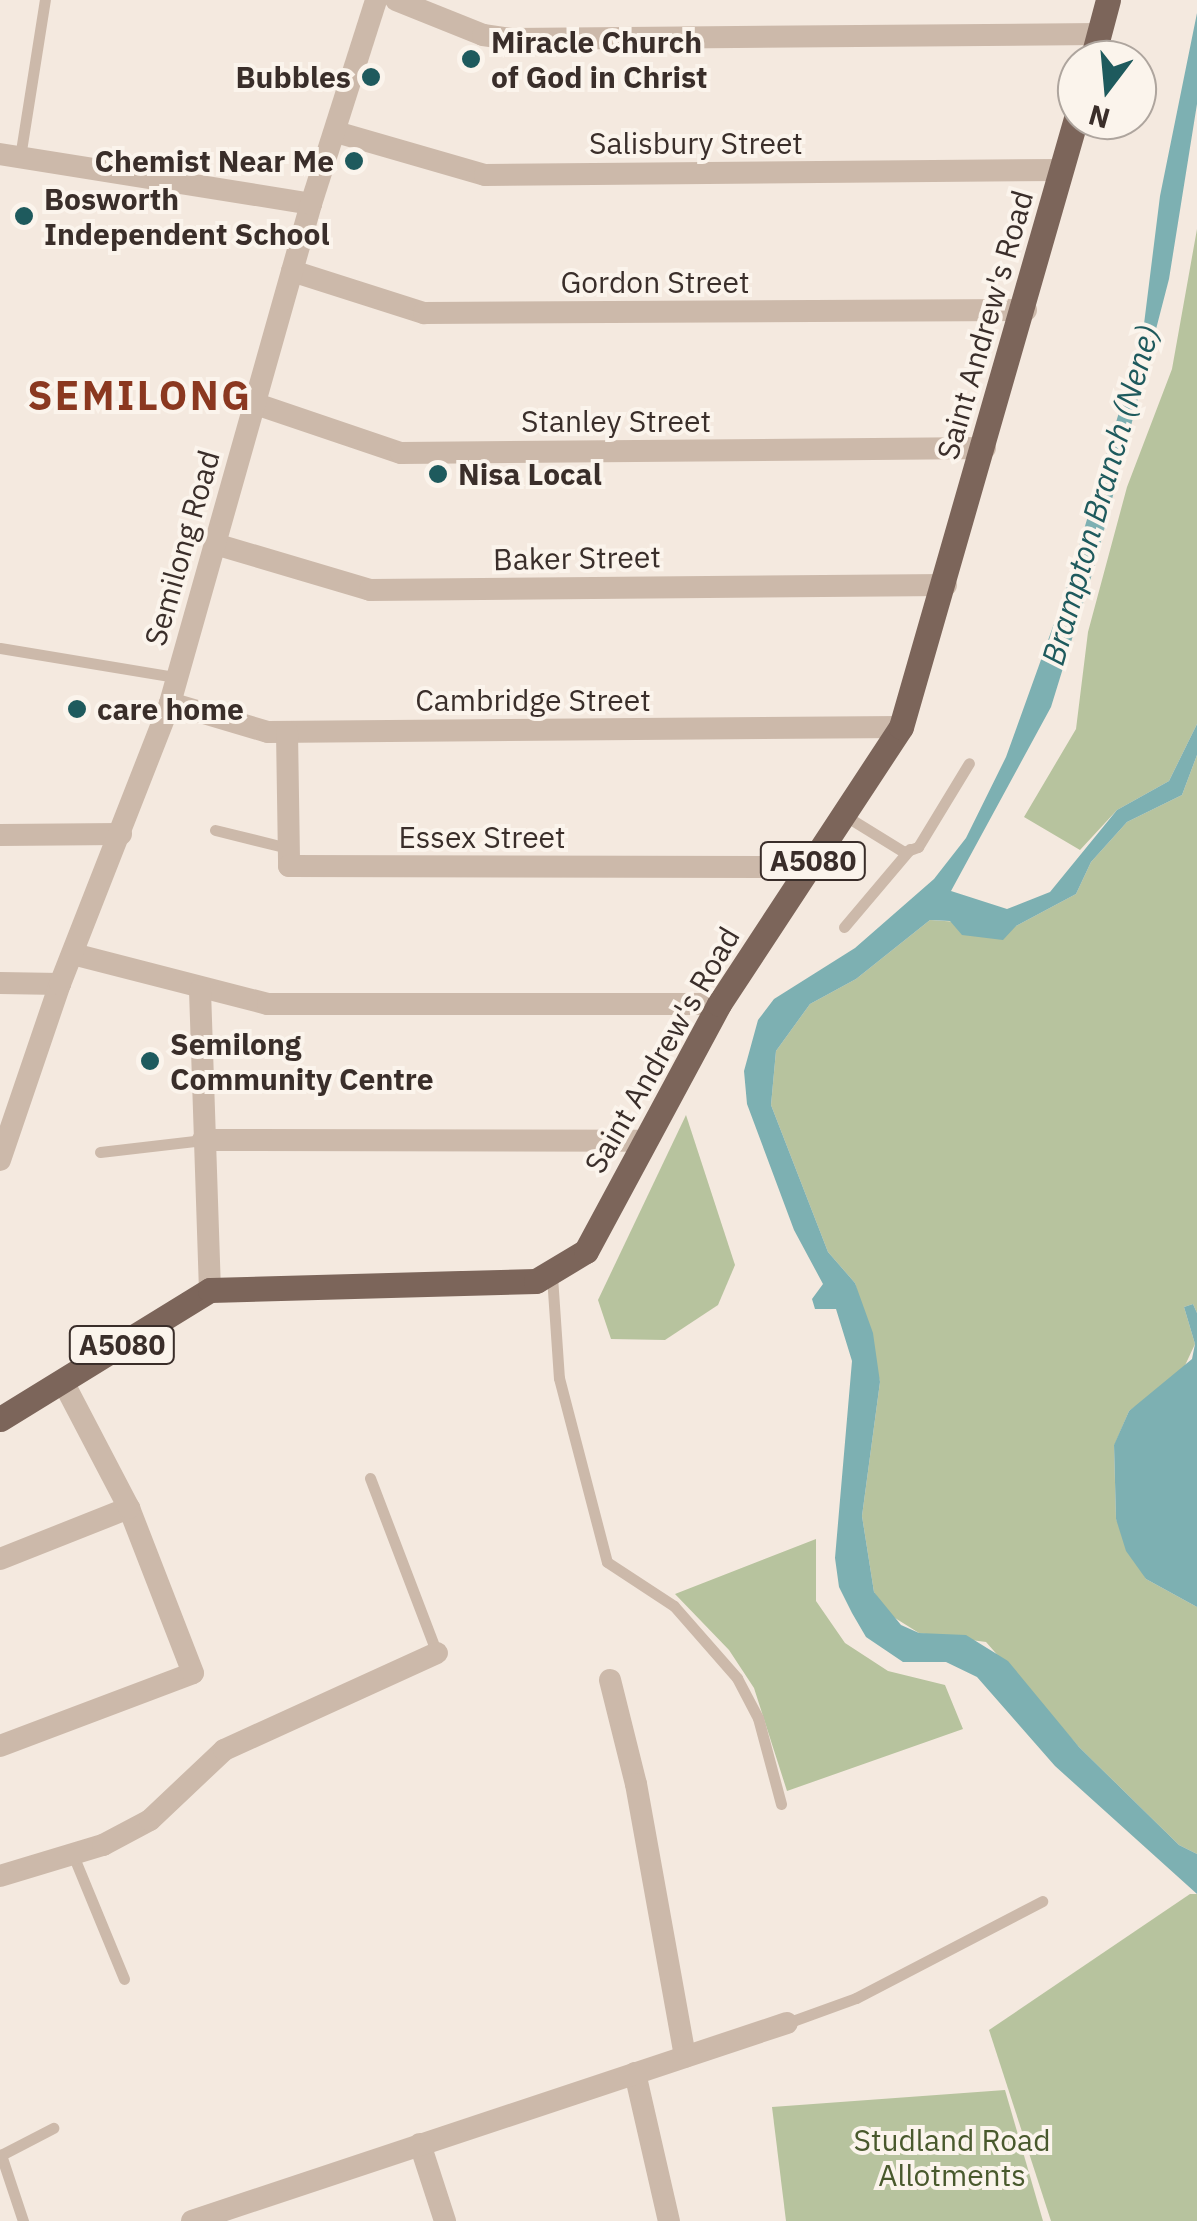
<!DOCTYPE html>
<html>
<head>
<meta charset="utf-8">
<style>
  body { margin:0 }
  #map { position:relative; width:1197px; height:2221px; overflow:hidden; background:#f4e9df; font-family:"IBM Plex Sans",sans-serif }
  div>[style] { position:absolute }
  .green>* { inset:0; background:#b7c39e }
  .water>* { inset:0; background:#7db0b2 }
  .lane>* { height:11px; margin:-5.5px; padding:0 5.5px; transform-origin:5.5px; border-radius:5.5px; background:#ccb9aa }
  .street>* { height:22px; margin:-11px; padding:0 11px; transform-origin:11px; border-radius:11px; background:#ccb9aa }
  .primary>* { height:25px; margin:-12.5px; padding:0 12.5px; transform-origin:12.5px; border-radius:12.5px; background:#7c655a }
  .dots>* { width:28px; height:28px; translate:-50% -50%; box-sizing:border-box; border:5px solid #fbf4ec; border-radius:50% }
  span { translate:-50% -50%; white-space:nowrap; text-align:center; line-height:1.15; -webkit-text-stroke:8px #fbf4ec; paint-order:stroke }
  .shield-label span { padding:2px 8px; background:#fbf4ec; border:2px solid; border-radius:8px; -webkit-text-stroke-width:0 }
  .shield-label { font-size:28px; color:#3a2e2a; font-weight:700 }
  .poi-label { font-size:30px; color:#3a2e2a; font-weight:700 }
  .left { translate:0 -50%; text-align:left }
  .right { translate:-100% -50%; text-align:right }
  .street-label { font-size:30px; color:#3a2e2a }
  .park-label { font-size:30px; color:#49592d }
  .water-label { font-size:32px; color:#1e5a5d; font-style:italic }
  .district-label { font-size:40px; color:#8b3820; font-weight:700; letter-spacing:2.5px }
  .north { position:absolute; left:1057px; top:40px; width:100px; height:100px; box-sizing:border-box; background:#fbf4ec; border:2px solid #aea59e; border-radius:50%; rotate:196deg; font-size:28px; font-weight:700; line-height:40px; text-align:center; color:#3a2e2a }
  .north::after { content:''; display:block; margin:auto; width:35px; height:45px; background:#1e5a5d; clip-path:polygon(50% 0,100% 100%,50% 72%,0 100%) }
</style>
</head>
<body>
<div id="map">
  <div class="green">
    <div style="clip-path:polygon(1197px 229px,1197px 724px,1169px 781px,1117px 810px,1080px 850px,1024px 817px,1076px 729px,1088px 632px,1127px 487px,1172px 369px)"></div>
    <div style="clip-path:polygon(1197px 755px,1197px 1313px,1193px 1304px,1184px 1307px,1195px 1344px,1181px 1374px,1129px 1411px,1114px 1446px,1116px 1519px,1146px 1579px,1197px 1607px,1197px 1854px,1179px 1845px,1079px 1747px,986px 1642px,919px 1633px,887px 1613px,874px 1592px,862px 1516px,880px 1382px,855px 1283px,828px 1252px,771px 1105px,776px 1051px,810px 1004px,856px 979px,930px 920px,1016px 926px,1076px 894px,1091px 862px,1127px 822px,1182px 795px)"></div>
    <div style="clip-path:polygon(686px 1115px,735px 1265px,718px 1305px,665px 1340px,611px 1339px,598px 1300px)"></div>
    <div style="clip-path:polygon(816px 1539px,816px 1601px,845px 1643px,888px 1671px,945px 1685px,963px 1729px,787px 1791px,754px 1688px,729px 1650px,675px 1594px)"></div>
    <div style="clip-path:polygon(1190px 1894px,1197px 1894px,1197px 2221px,1051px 2221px,989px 2030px)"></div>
    <div style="clip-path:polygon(1005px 2090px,1043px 2221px,786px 2221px,772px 2107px)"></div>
  </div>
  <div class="water">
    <div style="clip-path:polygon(1197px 13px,1197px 104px,1169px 279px,1096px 561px,1051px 707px,951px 891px,1007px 909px,1050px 892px,1117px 810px,1169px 781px,1197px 724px,1197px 755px,1182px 795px,1127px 822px,1091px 862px,1076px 894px,1016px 926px,1003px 940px,962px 935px,950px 921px,930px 920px,856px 979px,810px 1004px,776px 1051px,771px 1105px,828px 1252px,855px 1283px,873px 1333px,880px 1382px,862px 1516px,874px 1592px,901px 1625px,919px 1633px,966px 1635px,1008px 1661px,1079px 1747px,1179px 1845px,1197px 1854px,1197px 1894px,1055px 1766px,977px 1677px,946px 1662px,903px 1662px,866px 1637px,852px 1613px,839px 1587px,835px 1558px,852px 1361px,836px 1309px,815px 1309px,812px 1299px,823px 1284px,794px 1230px,747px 1104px,744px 1071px,758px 1020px,774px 999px,855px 948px,934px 879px,966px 838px,1006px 757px,1065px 593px,1143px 332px,1160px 196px)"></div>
    <div style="clip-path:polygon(1193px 1304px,1197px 1313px,1197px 1607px,1146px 1579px,1126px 1551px,1116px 1519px,1114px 1445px,1129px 1411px,1192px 1359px,1195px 1344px,1184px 1307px)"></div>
  </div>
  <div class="lane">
    <div style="left:20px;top:157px;width:159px;rotate:-81deg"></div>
    <div style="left:0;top:648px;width:178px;rotate:9.4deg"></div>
    <div style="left:844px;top:815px;width:70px;rotate:31.7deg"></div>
    <div style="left:904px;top:852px;width:15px;rotate:-20deg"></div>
    <div style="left:918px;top:847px;width:98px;rotate:-58.7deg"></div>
    <div style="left:215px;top:830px;width:75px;rotate:13.9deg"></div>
    <div style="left:844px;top:927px;width:102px;rotate:-49.8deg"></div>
    <div style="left:100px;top:1152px;width:104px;rotate:-6.6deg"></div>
    <div style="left:552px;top:1276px;width:102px;rotate:86.1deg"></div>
    <div style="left:559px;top:1378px;width:190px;rotate:75.4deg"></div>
    <div style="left:607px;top:1562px;width:80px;rotate:33.3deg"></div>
    <div style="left:674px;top:1606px;width:96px;rotate:48.8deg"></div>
    <div style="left:737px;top:1678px;width:45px;rotate:62.3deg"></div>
    <div style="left:758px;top:1718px;width:89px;rotate:75deg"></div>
    <div style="left:370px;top:1478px;width:187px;rotate:69.1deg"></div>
    <div style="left:73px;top:1855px;width:134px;rotate:67.6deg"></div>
    <div style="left:787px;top:2023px;width:73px;rotate:-19.9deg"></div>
    <div style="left:856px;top:1998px;width:210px;rotate:-27.5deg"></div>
    <div style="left:23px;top:2221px;width:70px;rotate:-108.4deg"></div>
    <div style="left:1px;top:2155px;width:59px;rotate:-27.4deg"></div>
  </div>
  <div class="street">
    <div style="left:396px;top:0;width:94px;rotate:21.9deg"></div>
    <div style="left:483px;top:35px;width:30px;rotate:8deg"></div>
    <div style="left:513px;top:39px;width:586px;rotate:-0.49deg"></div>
    <div style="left:336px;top:132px;width:155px;rotate:16.1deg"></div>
    <div style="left:485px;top:175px;width:577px;rotate:-0.5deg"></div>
    <div style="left:0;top:154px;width:315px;rotate:9.1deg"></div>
    <div style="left:292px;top:271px;width:139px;rotate:17.7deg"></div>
    <div style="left:424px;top:313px;width:602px;rotate:-0.29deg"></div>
    <div style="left:256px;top:404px;width:153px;rotate:18.7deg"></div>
    <div style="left:401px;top:453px;width:584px;rotate:-0.49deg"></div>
    <div style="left:215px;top:544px;width:162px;rotate:16.5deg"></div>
    <div style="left:370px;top:590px;width:576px;rotate:-0.5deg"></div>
    <div style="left:170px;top:703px;width:102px;rotate:16.5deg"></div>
    <div style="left:268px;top:732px;width:633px;rotate:-0.45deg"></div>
    <div style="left:287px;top:732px;width:134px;rotate:89.1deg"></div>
    <div style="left:289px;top:866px;width:520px;rotate:0.11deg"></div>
    <div style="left:0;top:835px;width:121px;rotate:-0.5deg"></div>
    <div style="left:73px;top:954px;width:201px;rotate:14.4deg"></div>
    <div style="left:268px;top:1004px;width:451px"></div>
    <div style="left:0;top:983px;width:60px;rotate:1deg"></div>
    <div style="left:200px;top:990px;width:300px;rotate:88.1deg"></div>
    <div style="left:203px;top:1140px;width:444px;rotate:0.1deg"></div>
    <div style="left:0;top:1160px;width:186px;rotate:-71.2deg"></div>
    <div style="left:60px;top:984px;width:302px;rotate:-68.6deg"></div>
    <div style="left:170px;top:703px;width:519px;rotate:-74.22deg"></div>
    <div style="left:311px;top:204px;width:214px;rotate:-72.3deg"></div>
    <div style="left:0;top:1559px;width:139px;rotate:-21.6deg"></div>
    <div style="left:610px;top:1680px;width:107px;rotate:76deg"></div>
    <div style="left:636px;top:1784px;width:277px;rotate:79.8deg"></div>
    <div style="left:0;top:1746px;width:206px;rotate:-20.7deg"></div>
    <div style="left:193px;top:1673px;width:177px;rotate:-111.2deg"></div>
    <div style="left:129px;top:1508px;width:142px;rotate:-117.6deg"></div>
    <div style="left:0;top:1876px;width:108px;rotate:-16.8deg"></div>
    <div style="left:103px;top:1845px;width:53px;rotate:-28deg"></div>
    <div style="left:150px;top:1820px;width:102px;rotate:-43.4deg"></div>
    <div style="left:224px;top:1750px;width:234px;rotate:-24.5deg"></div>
    <div style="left:635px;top:2073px;width:152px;rotate:77.1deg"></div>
    <div style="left:420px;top:2144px;width:81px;rotate:72deg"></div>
    <div style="left:192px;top:2221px;width:627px;rotate:-18.41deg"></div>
  </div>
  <div class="primary">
    <div style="left:1092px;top:60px;width:62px;rotate:-75.1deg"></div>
    <div style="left:0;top:1419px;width:246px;rotate:-31.6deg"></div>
    <div style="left:210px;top:1290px;width:326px;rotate:-1.6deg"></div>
    <div style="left:536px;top:1281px;width:58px;rotate:-31deg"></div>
    <div style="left:586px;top:1251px;width:281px;rotate:-61.7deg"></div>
    <div style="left:719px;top:1004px;width:331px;rotate:-56.7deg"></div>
    <div style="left:901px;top:727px;width:637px;rotate:-73.96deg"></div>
  </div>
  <div class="dots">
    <div style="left:471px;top:59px;background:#1e5a5d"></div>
    <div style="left:371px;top:77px;background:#1e5a5d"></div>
    <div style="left:354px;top:161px;background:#1e5a5d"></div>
    <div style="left:24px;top:216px;background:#1e5a5d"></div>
    <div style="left:438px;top:474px;background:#1e5a5d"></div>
    <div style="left:77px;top:709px;background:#1e5a5d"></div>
    <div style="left:150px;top:1061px;background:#1e5a5d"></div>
  </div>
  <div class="shield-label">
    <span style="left:813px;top:861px">A5080</span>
    <span style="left:122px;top:1345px">A5080</span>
  </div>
  <div class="poi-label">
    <span class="left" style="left:491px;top:59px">Miracle Church<br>of God in Christ</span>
    <span class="right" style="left:351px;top:77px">Bubbles</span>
    <span class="right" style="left:334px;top:161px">Chemist Near Me</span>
    <span class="left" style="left:44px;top:216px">Bosworth<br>Independent School</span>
    <span class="left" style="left:458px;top:474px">Nisa Local</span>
    <span class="left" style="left:97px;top:709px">care home</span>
    <span class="left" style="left:170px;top:1061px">Semilong<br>Community Centre</span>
  </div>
  <div class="street-label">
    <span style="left:696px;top:143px">Salisbury Street</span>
    <span style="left:655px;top:282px">Gordon Street</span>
    <span style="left:985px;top:325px;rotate:-74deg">Saint Andrew's Road</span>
    <span style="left:616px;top:421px">Stanley Street</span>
    <span style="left:182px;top:548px;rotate:-74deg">Semilong Road</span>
    <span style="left:577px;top:558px;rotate:-1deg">Baker Street</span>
    <span style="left:533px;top:700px">Cambridge Street</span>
    <span style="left:482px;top:837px">Essex Street</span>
    <span style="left:662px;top:1050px;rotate:-60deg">Saint Andrew's Road</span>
  </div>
  <div class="park-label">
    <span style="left:952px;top:2157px">Studland Road<br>Allotments</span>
  </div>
  <div class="water-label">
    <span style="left:1100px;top:495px;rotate:-74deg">Brampton Branch (Nene)</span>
  </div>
  <div class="district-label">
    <span style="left:140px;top:395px">SEMILONG</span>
  </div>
  <div class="north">N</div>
</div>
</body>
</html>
